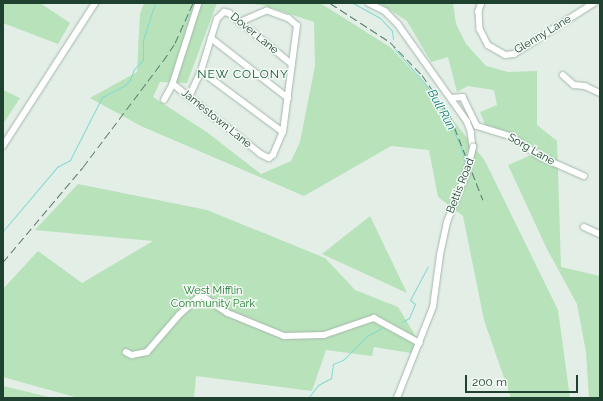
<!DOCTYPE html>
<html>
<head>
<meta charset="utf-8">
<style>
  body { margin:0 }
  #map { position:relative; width:603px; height:401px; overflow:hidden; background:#e2eee6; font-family:Raleway,sans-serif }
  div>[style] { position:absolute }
  .green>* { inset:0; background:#b8e2b9 }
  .stream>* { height:1px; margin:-0.5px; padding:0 0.5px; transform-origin:0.5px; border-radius:0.5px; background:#83dad2 }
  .roads { filter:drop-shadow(0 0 1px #a4b7ac) drop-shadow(0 0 1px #a4b7ac) }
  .minor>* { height:5.5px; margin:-2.75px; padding:0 2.75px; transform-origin:2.75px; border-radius:2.75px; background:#fff }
  .rail>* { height:1px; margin-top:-0.5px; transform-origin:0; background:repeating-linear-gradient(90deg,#5a7d6b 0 8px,transparent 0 12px) }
  .bridges { filter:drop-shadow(0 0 1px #a4b7ac) drop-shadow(0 0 1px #a4b7ac) }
  .minor-bridge>* { height:5.5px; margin:-2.75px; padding:0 2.75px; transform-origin:2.75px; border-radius:2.75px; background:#fff }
  span { translate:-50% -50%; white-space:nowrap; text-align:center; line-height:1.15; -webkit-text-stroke:3px #f3faf5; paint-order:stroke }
  .street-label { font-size:11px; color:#1f4230 }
  .park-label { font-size:11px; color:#247e31 }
  .neighbourhood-label { font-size:12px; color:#195738; letter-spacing:1px }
  .water-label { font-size:12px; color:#128077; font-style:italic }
  .frame { position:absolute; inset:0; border:4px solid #1f4230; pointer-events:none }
  .scale { position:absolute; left:465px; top:375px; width:113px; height:18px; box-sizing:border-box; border:2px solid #1f4230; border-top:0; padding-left:5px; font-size:12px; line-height:14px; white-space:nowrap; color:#1f4230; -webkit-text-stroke:3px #f3faf5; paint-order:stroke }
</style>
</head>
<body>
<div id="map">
  <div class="green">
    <div style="clip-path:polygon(3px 3px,40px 3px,70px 23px,58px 44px,3px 23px)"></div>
    <div style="clip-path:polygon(144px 3px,217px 3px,187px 83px,160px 82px,153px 97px,208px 133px,261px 174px,291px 161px,300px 142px,315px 66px,314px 22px,263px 5px,241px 3px,320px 3px,390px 47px,425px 84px,485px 161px,558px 310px,570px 398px,511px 398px,484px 320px,463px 216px,438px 197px,429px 150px,391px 146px,304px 196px,141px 126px,90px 98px,137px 72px,140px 14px)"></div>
    <div style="clip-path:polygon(379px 3px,453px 3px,456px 24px,466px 44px,486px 66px,508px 72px,537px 71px,537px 125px,557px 141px,561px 267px,600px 276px,600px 398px,589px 398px,586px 352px,577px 304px,547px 249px,508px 165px,541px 151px,526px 142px,486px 127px,480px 112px,497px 105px,494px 90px,468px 86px,457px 92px,448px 57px,431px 62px,407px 21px)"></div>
    <div style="clip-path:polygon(3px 90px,20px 98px,3px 124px)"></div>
    <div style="clip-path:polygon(78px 184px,207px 210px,325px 258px,355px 290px,398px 307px,418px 340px,411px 353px,374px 347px,372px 356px,326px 350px,312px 391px,196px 376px,194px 398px,78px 398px,3px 377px,3px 289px,38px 251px,82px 283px,153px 241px,35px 230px)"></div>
    <div style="clip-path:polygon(370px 216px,407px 293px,322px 254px)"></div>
    <div style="clip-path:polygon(3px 386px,53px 398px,3px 398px)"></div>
  </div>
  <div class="stream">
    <div style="left:353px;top:3px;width:31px;rotate:29deg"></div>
    <div style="left:380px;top:18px;width:18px;rotate:47deg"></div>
    <div style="left:392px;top:31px;width:8px;rotate:83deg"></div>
    <div style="left:393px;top:47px;width:52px;rotate:48.9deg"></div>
    <div style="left:427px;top:86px;width:34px;rotate:56deg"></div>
    <div style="left:446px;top:114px;width:36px;rotate:66deg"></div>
    <div style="left:461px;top:147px;width:20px;rotate:75deg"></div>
    <div style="left:467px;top:183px;width:10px;rotate:-84deg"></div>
    <div style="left:3px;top:231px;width:84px;rotate:-49.8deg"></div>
    <div style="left:57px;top:167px;width:15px;rotate:-28deg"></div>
    <div style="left:70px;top:160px;width:71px;rotate:-63.1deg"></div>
    <div style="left:102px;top:97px;width:25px;rotate:-27deg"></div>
    <div style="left:124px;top:86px;width:8px;rotate:-45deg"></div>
    <div style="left:130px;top:80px;width:12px;rotate:-70deg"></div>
    <div style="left:134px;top:69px;width:13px;rotate:-45deg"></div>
    <div style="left:143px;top:60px;width:20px;rotate:-90deg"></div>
    <div style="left:143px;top:40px;width:39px;rotate:-72deg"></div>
    <div style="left:402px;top:322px;width:8px;rotate:-30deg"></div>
    <div style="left:409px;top:318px;width:15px;rotate:-67deg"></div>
    <div style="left:415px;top:304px;width:6px;rotate:-141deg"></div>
    <div style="left:410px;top:300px;width:38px;rotate:-62deg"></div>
    <div style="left:308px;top:398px;width:16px;rotate:-52deg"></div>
    <div style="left:318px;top:385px;width:15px;rotate:-28deg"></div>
    <div style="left:331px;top:378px;width:14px;rotate:-82deg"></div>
    <div style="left:333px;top:364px;width:11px;rotate:-22deg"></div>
    <div style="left:343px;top:360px;width:34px;rotate:-45deg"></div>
    <div style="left:367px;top:336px;width:17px;rotate:-28deg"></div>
  </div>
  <div class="roads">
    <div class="minor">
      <div style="left:199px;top:3px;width:85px;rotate:107.8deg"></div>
      <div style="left:173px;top:84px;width:112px;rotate:38.5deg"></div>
      <div style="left:261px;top:154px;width:9px;rotate:27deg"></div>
      <div style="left:269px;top:158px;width:5px;rotate:-37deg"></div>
      <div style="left:273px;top:155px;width:25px;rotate:-67deg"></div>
      <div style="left:283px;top:132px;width:107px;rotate:-82.5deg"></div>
      <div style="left:297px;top:26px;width:11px;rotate:-139deg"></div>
      <div style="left:289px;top:19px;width:23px;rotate:-160deg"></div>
      <div style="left:267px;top:11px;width:28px;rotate:157deg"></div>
      <div style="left:369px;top:3px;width:18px;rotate:27deg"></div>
      <div style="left:385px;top:11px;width:18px;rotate:45deg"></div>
      <div style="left:398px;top:24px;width:119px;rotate:54.6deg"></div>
      <div style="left:467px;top:121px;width:11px;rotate:68deg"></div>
      <div style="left:471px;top:131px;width:16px;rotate:83deg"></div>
      <div style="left:482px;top:3px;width:9px;rotate:111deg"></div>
      <div style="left:479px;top:11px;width:18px;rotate:87deg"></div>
      <div style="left:480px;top:29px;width:18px;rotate:63deg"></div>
      <div style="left:488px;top:45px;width:20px;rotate:30deg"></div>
      <div style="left:505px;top:55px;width:9px;rotate:-6deg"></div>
      <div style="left:514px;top:54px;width:95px;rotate:-32.5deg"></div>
      <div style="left:211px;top:38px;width:98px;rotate:37.9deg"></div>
      <div style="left:201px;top:71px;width:102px;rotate:36.6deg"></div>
      <div style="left:563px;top:75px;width:15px;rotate:42deg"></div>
      <div style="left:574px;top:85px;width:11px;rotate:5deg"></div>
      <div style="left:585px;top:86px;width:17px;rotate:25deg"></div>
      <div style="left:189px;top:97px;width:29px;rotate:-65deg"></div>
      <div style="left:201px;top:71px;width:54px;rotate:-72.9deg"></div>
      <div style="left:217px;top:19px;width:10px;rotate:-45deg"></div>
      <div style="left:224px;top:12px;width:5px;rotate:11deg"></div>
      <div style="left:229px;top:13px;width:81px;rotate:39deg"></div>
      <div style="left:451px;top:98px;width:12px;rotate:-5deg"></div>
      <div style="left:463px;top:97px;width:32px;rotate:64deg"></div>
      <div style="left:477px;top:126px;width:37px;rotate:17deg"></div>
      <div style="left:512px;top:137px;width:35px;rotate:35deg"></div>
      <div style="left:541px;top:157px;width:47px;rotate:23.8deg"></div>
      <div style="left:164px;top:100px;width:18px;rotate:-61deg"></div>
      <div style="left:3px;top:146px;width:170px;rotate:-57.2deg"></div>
      <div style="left:584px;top:227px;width:17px;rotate:24deg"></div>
      <div style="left:126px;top:352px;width:7px;rotate:27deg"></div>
      <div style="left:132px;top:355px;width:15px;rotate:-11deg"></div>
      <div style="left:147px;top:352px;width:49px;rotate:-49.1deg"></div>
      <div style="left:179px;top:315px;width:30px;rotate:-42deg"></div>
      <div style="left:201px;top:295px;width:32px;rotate:34deg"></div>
      <div style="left:228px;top:313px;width:61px;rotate:22.3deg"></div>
      <div style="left:284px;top:336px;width:40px;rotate:-1.4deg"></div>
      <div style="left:324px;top:335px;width:53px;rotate:-18.8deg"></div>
      <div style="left:374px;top:318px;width:52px;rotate:28.5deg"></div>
      <div style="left:397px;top:398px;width:98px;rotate:-68.4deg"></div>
      <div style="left:433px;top:307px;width:52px;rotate:-82.3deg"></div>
      <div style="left:440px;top:255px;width:34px;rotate:-78deg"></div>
      <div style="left:447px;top:222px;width:52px;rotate:-68.4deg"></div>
    </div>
  </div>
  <div class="rail">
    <div style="left:330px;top:3px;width:72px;rotate:33deg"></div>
    <div style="left:390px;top:42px;width:46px;rotate:45.9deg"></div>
    <div style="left:422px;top:75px;width:50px;rotate:55.7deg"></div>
    <div style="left:450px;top:116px;width:90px;rotate:68.6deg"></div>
    <div style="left:3px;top:262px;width:124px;rotate:-49.9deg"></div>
    <div style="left:83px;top:167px;width:133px;rotate:-53deg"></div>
    <div style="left:163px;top:61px;width:22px;rotate:-56deg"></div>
    <div style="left:175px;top:43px;width:44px;rotate:-65.8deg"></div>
  </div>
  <div class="bridges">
    <div class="minor-bridge">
      <div style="left:466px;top:174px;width:28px;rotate:-75deg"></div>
    </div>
  </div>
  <div class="street-label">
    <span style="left:254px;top:34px;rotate:39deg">Dover Lane</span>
    <span style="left:543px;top:35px;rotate:-31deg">Glenny Lane</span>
    <span style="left:216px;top:119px;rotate:39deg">Jamestown Lane</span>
    <span style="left:531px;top:150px;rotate:30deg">Sorg Lane</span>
    <span style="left:461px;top:186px;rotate:-69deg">Bettis Road</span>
  </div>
  <div class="park-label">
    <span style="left:213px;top:298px">West Mifflin<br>Community Park</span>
  </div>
  <div class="neighbourhood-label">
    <span style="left:243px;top:75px">NEW COLONY</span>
  </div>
  <div class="water-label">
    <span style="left:441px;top:110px;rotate:61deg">Bull Run</span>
  </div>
  <div class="frame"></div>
  <div class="scale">200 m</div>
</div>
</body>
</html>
